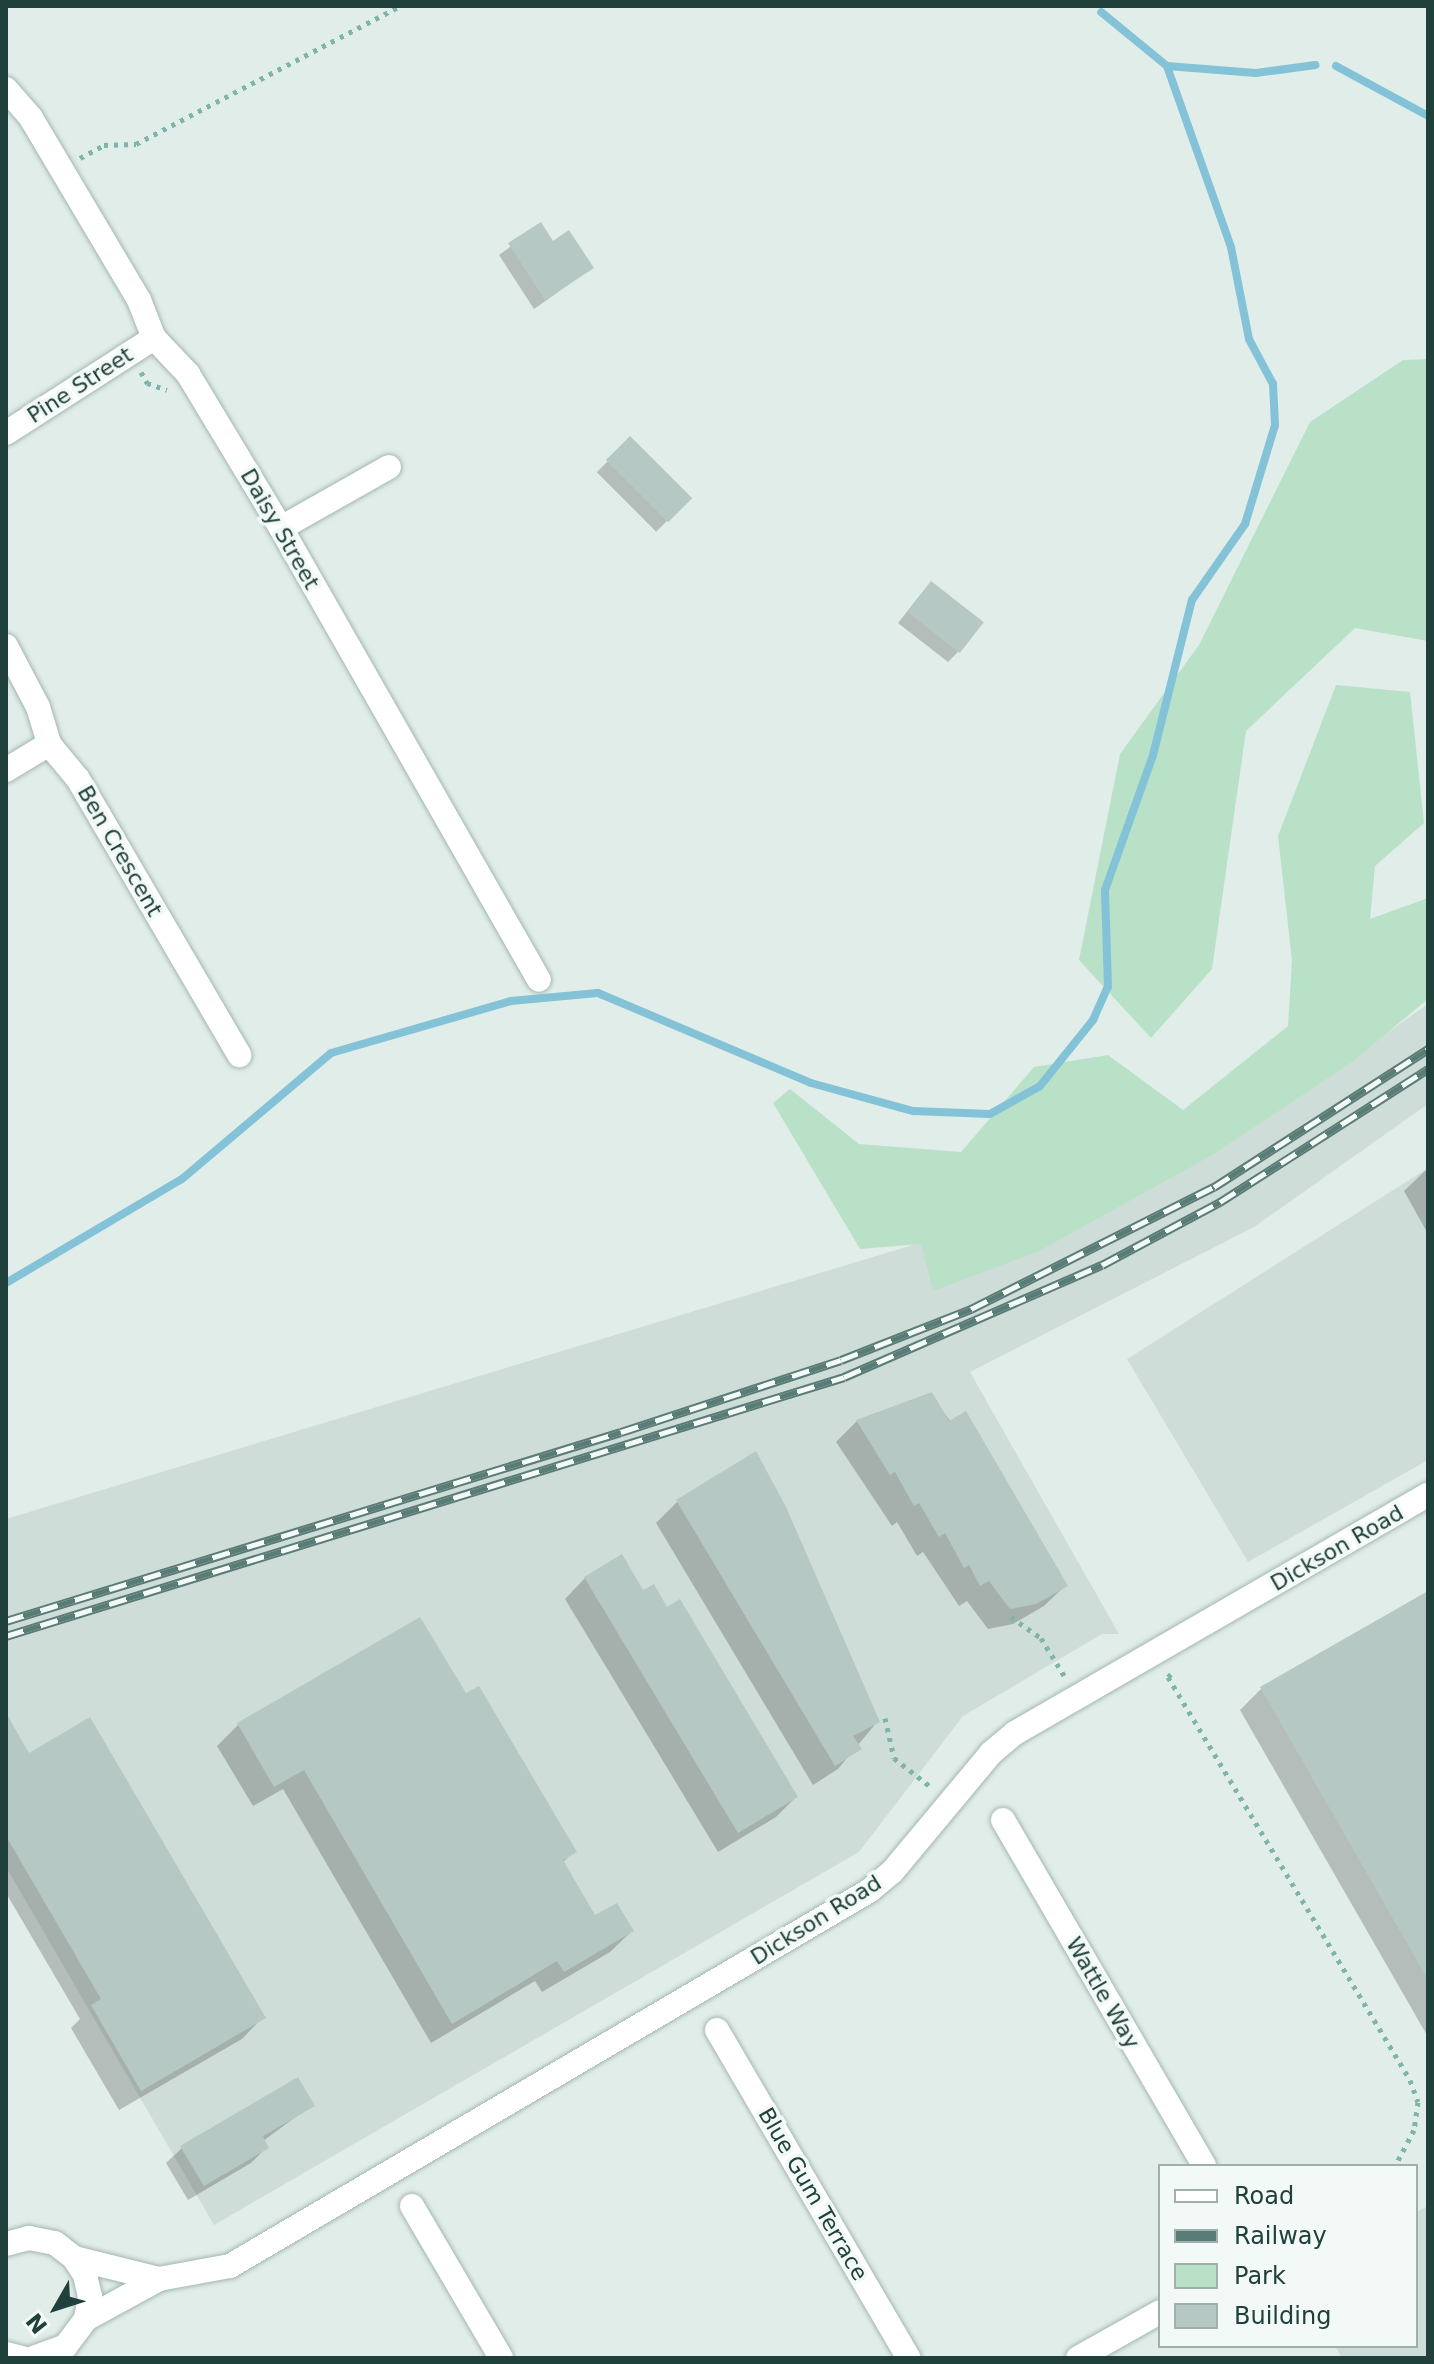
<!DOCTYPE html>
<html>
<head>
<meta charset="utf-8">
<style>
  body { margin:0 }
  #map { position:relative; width:1434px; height:2364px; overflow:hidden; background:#e1ede9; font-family:"DejaVu Sans",sans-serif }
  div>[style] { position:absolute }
  .built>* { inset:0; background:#cfddd8 }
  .green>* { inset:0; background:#b8e1c7 }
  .shadow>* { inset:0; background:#0003; transform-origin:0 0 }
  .stream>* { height:8px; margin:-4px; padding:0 4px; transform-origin:4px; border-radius:4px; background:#84c2d8 }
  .building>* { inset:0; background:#b6c8c3; transform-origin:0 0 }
  .path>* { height:5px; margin-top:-2.5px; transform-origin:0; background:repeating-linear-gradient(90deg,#7eb4a9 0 4px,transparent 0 10px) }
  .roads { filter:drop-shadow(0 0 2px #a3b6b1) drop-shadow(0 0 2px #a3b6b1) }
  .minor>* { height:24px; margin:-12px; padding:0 12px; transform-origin:12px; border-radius:12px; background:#fff }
  .tertiary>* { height:24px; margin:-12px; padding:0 12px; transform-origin:12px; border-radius:12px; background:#fff }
  .rail>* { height:9px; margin-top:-4.5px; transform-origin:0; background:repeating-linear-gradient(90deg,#f2f9f7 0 18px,#5a7c76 0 36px); box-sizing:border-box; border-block:2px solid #5a7c76 }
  span { translate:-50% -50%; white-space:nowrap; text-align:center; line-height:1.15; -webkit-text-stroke:7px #f2f9f7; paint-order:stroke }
  .street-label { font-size:22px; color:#20403b }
  .frame { position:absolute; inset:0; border:8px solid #20403b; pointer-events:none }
  .legend { position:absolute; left:1158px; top:2164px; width:260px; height:184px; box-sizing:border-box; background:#f2f9f7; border:2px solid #9eafac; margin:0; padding:10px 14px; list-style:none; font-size:24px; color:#20403b }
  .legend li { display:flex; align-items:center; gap:16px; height:40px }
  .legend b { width:40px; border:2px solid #9eafac }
  .north { position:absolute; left:16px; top:2268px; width:80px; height:80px; -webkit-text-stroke:6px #f2f9f7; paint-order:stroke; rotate:231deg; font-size:22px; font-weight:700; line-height:32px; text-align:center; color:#20403b }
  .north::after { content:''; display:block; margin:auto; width:28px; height:36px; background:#20403b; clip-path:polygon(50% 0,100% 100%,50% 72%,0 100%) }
</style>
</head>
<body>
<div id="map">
  <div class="built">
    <div style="clip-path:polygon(1428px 1004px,1428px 1104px,1254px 1227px,970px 1372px,1119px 1634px,1102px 1634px,963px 1716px,859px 1852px,214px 2225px,6px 1867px,6px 1519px,1214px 1154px)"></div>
    <div style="clip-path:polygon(1428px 1168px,1428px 1460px,1248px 1562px,1127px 1359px)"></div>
    <div style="clip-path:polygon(1428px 2206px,1428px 2358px,1342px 2358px,1335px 2346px,1416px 2346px,1416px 2212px)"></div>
  </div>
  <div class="green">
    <div style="clip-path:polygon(1428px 359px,1428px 641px,1355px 628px,1246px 731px,1212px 969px,1151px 1038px,1079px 960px,1120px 754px,1199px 645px,1310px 422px,1403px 360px)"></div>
    <div style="clip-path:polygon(1336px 685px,1410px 692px,1424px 823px,1375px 866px,1370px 919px,1428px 898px,1428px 999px,1352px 1062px,1214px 1154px,1039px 1251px,933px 1291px,921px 1244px,860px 1249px,773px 1103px,790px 1089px,859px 1144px,961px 1152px,1034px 1067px,1108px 1055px,1183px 1110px,1288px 1026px,1292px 960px,1278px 836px)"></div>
  </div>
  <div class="shadow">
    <div style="clip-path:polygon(540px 225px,552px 243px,592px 268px,534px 309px,499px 255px)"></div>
    <div style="left:630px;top:439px;width:84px;height:47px;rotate:45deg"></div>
    <div style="clip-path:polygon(921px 594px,958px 652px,948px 662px,898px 623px)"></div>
    <div style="clip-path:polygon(1428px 1168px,1428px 1234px,1404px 1191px)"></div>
    <div style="clip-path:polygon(931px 1394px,1066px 1585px,1044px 1606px,1013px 1624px,988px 1629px,967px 1601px,959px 1606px,923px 1552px,917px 1556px,897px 1522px,892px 1526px,836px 1442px,857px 1421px)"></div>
    <div style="clip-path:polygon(755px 1454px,878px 1721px,838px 1769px,813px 1785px,656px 1523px,677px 1502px)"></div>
    <div style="clip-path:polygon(585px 1578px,642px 1593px,667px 1610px,796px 1797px,776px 1817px,718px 1852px,565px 1599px)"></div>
    <div style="clip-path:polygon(1428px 1593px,1428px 2037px,1240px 1710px,1261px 1689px)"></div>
    <div style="clip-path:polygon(465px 1696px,574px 1851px,562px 1863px,594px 1918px,632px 1931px,610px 1952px,542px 1992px,535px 1981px,431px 2043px,283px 1789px,253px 1806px,217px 1746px,238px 1725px)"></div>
    <div style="clip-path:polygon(6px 1717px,29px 1756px,263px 2017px,242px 2039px,119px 2110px,71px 2028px,80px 2019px,6px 1893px)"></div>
    <div style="clip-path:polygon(312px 2105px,263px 2141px,267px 2147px,251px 2163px,188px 2200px,166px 2163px,182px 2148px)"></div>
  </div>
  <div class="stream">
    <div style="left:1167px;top:66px;width:89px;rotate:4.5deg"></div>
    <div style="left:1256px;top:73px;width:60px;rotate:-7.7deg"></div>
    <div style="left:1336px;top:66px;width:105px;rotate:28.5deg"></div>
    <div style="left:6px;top:1283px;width:204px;rotate:-30.6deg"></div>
    <div style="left:182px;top:1179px;width:195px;rotate:-40.2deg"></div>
    <div style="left:331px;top:1053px;width:187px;rotate:-16.1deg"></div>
    <div style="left:511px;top:1001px;width:87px;rotate:-5.3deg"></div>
    <div style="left:598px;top:993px;width:231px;rotate:22.9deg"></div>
    <div style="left:811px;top:1083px;width:106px;rotate:15.4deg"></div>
    <div style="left:913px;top:1111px;width:77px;rotate:2.2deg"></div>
    <div style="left:990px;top:1114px;width:57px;rotate:-29.2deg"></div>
    <div style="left:1040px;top:1086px;width:85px;rotate:-51.2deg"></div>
    <div style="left:1093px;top:1020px;width:36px;rotate:-66deg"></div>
    <div style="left:1108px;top:987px;width:97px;rotate:-91.8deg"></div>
    <div style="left:1105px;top:890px;width:143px;rotate:-70.4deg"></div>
    <div style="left:1153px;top:755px;width:160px;rotate:-75.9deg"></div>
    <div style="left:1192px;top:600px;width:93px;rotate:-55.1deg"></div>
    <div style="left:1245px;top:524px;width:103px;rotate:-73.1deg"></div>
    <div style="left:1275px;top:425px;width:41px;rotate:-92.8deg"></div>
    <div style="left:1273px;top:384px;width:51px;rotate:-118.1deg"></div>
    <div style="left:1249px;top:339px;width:94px;rotate:-101.1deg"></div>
    <div style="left:1231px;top:247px;width:192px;rotate:-109.5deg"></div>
    <div style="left:1167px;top:66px;width:85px;rotate:-140.7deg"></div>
  </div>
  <div class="building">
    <div style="clip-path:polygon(541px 222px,553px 241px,569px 230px,594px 268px,545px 300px,508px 243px)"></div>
    <div style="left:630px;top:436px;width:88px;height:34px;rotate:45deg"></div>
    <div style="left:931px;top:581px;width:67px;height:39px;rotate:38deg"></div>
    <div style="clip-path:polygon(932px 1392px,949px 1421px,966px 1411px,1068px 1586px,1036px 1604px,1010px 1609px,989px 1581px,980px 1586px,969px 1565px,964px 1568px,945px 1533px,939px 1537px,919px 1503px,914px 1506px,895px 1472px,890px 1475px,856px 1420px)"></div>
    <div style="clip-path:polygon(756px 1451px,786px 1507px,880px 1722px,853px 1736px,862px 1749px,835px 1766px,676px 1500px)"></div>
    <div style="clip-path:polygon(622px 1554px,643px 1590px,654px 1584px,667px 1607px,680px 1599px,798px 1797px,738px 1833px,584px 1577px)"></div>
    <div style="clip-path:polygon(1428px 1591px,1428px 1980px,1260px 1687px)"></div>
    <div style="clip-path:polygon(420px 1617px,466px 1693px,479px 1686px,577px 1852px,563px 1860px,595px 1915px,617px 1903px,634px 1931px,564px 1972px,557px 1961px,452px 2024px,304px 1770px,274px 1787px,237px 1723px)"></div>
    <div style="clip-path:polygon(6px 1713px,29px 1753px,90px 1717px,266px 2018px,141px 2091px,91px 2005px,101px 1999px,6px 1836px)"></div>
    <div style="clip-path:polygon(298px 2077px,315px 2106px,263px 2136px,269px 2148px,204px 2186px,180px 2146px)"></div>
  </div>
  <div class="path">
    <div style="left:80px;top:158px;width:27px;rotate:-28deg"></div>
    <div style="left:104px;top:145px;width:32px;rotate:-2deg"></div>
    <div style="left:136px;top:144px;width:298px;rotate:-27.6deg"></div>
    <div style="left:141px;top:372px;width:13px;rotate:61deg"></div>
    <div style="left:147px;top:383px;width:21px;rotate:19deg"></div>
    <div style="left:1011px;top:1617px;width:37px;rotate:35deg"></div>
    <div style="left:1041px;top:1638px;width:46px;rotate:58.4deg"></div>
    <div style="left:1171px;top:1674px;width:4px;rotate:135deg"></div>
    <div style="left:1168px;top:1677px;width:470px;rotate:59deg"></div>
    <div style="left:1410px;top:2080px;width:23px;rotate:70deg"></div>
    <div style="left:1418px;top:2102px;width:28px;rotate:98deg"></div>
    <div style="left:1414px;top:2130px;width:41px;rotate:117.8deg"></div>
    <div style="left:885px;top:1718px;width:41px;rotate:77.3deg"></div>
    <div style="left:894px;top:1758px;width:47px;rotate:38.1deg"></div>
  </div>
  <div class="roads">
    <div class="minor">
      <div style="left:6px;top:89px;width:38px;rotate:49deg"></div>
      <div style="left:31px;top:118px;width:212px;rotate:59.3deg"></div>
      <div style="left:139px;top:300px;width:41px;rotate:68.5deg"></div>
      <div style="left:154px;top:338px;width:50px;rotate:46.6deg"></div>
      <div style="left:188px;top:374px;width:180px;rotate:58.9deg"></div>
      <div style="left:281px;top:528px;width:520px;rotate:60.28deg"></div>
      <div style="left:6px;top:433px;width:176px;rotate:-32.7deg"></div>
      <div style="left:281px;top:528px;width:124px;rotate:-29.5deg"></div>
      <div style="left:6px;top:646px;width:69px;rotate:62.3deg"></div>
      <div style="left:38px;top:707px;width:39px;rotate:73deg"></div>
      <div style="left:49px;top:744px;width:45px;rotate:50.4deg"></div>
      <div style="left:78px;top:779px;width:320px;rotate:59.7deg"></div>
      <div style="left:6px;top:770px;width:50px;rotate:-31.2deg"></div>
      <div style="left:1003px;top:1820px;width:400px;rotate:59.8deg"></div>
      <div style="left:717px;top:2030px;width:380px;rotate:59.7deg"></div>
      <div style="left:412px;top:2206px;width:176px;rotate:59.6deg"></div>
      <div style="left:74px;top:2258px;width:88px;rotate:13.9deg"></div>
      <div style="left:86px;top:2319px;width:83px;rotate:-28.7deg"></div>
      <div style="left:159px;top:2279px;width:72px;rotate:-10.4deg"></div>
      <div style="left:230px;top:2266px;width:741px;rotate:-30.41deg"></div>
      <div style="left:869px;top:1891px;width:30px;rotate:-40deg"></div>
      <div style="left:892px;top:1872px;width:155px;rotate:-50.2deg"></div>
      <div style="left:991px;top:1753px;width:31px;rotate:-40deg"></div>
      <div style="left:1015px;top:1733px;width:477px;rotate:-30deg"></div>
      <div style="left:1078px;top:2358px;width:94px;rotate:-29.3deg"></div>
    </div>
    <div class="tertiary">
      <div style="left:6px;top:2244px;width:24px;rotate:-15deg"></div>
      <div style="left:29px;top:2238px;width:26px;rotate:11deg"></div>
      <div style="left:55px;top:2243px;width:24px;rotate:38deg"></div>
      <div style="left:74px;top:2258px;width:20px;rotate:57deg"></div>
      <div style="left:85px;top:2275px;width:22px;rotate:77deg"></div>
      <div style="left:90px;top:2296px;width:23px;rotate:100deg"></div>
      <div style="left:86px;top:2319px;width:34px;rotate:127deg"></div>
      <div style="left:66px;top:2346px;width:35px;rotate:160deg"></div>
      <div style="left:6px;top:2354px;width:16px;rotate:14deg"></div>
    </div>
  </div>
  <div class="rail">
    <div style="left:6px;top:1621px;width:643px;rotate:-17.08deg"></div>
    <div style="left:621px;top:1432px;width:231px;rotate:-18.1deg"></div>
    <div style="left:841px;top:1360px;width:140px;rotate:-21.4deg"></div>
    <div style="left:971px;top:1309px;width:272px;rotate:-26.7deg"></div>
    <div style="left:1214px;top:1187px;width:255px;rotate:-32.8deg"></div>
    <div style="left:6px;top:1636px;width:877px;rotate:-17.17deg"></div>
    <div style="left:844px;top:1377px;width:281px;rotate:-23.5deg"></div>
    <div style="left:1102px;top:1265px;width:134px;rotate:-28.1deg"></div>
    <div style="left:1220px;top:1202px;width:247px;rotate:-32.6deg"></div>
  </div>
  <div class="street-label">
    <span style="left:80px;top:385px;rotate:-33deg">Pine Street</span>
    <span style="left:280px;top:529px;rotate:60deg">Daisy Street</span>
    <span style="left:120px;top:851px;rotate:60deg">Ben Crescent</span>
    <span style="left:1337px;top:1548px;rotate:-30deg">Dickson Road</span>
    <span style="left:816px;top:1920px;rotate:-32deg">Dickson Road</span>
    <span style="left:1103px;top:1993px;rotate:60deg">Wattle Way</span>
    <span style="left:813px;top:2194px;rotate:60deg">Blue Gum Terrace</span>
  </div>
  <div class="frame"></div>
  <ul class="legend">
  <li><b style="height:10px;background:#fff"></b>Road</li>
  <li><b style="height:10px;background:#5a7c76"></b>Railway</li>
  <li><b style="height:22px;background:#b8e1c7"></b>Park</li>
  <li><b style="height:22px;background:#b6c8c3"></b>Building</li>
  </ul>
  <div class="north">N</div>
</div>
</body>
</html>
